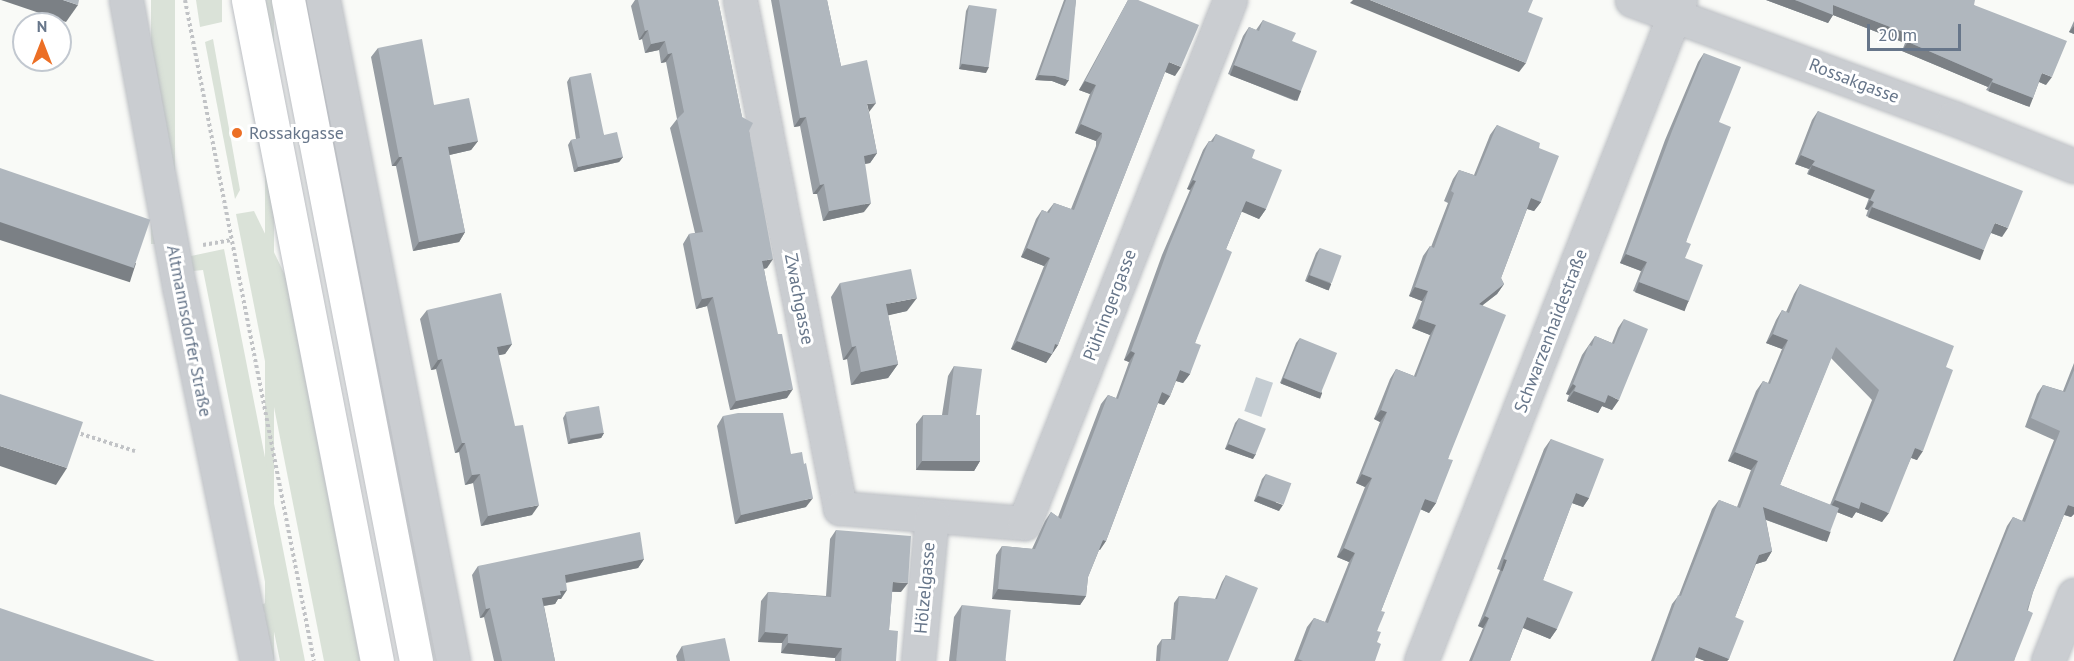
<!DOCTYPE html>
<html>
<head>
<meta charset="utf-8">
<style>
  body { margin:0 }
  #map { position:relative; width:2074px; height:661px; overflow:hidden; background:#f9faf7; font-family:"PT Sans",sans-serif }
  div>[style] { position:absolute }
  .green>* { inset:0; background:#dae2d8; transform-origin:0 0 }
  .water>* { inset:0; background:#c4ccd2; transform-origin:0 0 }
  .path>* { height:4px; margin-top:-2px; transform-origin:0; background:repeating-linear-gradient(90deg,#c1c3c6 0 3px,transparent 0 6px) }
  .roads { filter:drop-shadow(0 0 2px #bbbec3) drop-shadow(0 0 2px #bbbec3) }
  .minor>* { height:33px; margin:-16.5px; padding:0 16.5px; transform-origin:16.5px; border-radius:16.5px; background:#cacdd1 }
  .primary>* { height:33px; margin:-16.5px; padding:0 16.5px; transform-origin:16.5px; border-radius:16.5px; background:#fff }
  .wall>* { inset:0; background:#979da3 }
  .shaded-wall>* { inset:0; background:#7b8085; transform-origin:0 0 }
  .building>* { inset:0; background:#b0b7be; transform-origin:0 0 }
  .dots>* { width:16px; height:16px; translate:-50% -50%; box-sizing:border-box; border:3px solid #fff; border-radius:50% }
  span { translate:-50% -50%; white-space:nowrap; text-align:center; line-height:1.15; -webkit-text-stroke:6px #fff; paint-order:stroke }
  .street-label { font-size:18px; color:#67768a }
  .poi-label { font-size:18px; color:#67768a }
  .left { translate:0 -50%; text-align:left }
  .north { position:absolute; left:12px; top:12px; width:60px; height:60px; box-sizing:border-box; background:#fff; border:2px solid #c2c8d0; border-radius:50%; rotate:0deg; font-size:16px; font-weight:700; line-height:24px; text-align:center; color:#67768a }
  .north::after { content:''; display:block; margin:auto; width:21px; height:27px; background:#ec6f25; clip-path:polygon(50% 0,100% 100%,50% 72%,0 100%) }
  .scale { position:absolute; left:1867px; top:24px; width:94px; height:27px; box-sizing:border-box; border:3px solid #67768a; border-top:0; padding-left:8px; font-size:18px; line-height:21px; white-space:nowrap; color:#67768a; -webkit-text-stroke:4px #fff; paint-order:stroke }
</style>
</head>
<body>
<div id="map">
  <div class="green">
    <div style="left:151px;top:0;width:24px;height:244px"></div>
    <div style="clip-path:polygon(196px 0,222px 0,222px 22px,200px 27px)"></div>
    <div style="left:265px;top:0;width:9px;height:673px"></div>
    <div style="clip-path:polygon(213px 39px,240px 190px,235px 199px,205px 42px)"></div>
    <div style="clip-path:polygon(254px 211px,285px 275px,360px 661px,324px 661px,236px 214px)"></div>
    <div style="clip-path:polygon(224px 249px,305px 661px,280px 661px,270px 612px,263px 613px,260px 605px,269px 602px,203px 270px,193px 271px,191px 256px)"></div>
  </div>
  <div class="water">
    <div style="left:1256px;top:377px;width:18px;height:36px;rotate:19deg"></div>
  </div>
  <div class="path">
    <div style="left:185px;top:0;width:673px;rotate:78.96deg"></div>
    <div style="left:203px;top:245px;width:29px;rotate:-10deg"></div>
    <div style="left:75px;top:432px;width:63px;rotate:17.6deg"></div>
  </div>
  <div class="roads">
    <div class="minor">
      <div style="left:126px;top:0;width:295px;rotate:79.5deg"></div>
      <div style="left:180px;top:290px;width:379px;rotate:78.3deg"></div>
      <div style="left:323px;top:0;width:674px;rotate:78.87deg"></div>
      <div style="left:740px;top:0;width:518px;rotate:78.86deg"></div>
      <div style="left:840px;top:508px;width:185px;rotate:4.7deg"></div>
      <div style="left:1024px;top:523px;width:562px;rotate:-68.5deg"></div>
      <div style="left:1632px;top:0;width:342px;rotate:20.2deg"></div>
      <div style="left:1953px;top:118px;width:130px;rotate:21.6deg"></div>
      <div style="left:918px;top:661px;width:146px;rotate:-84.5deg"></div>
      <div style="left:1421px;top:661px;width:710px;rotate:-68.6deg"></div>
      <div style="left:2048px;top:661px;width:71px;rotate:-68.5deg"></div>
    </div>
    <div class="primary">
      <div style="left:248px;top:0;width:673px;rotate:78.96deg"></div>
      <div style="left:288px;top:0;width:673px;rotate:79.04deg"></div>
    </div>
  </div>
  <div class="wall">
    <div style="clip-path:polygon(635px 0,718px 0,742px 117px,749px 131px,767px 268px,764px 269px,787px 398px,730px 410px,707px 306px,696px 309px,683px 244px,689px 234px,695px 233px,670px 128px,677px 119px,666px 62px,661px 63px,659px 50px,645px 53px,642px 39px,639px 40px,631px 6px)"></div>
    <div style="clip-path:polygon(771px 0,827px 0,841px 66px,869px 112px,877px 153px,870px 163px,865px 164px,864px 212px,823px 221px,817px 194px,813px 194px,800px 126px,794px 127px)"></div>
    <div style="clip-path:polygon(1064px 0,1076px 0,1065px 86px,1052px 81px,1035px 80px)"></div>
    <div style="clip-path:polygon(1128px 0,1138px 0,1175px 76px,1165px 72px,1058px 345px,1046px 363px,1011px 349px,1044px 266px,1021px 257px,1036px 219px,1042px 210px,1047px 212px,1054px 203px,1071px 209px,1096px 146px,1096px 141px,1075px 133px,1090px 94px,1079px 90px)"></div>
    <div style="clip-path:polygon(1766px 0,1974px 5px,2046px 85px,2039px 82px,2033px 98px,2027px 106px,1986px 90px,1988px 87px,1902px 51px,1905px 43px,1833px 15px,1828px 23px)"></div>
    <div style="clip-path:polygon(969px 5px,986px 73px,959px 69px,966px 11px)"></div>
    <div style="clip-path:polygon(1263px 20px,1292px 41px,1301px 91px,1295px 101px,1228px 74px,1243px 36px,1249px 27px,1256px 30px)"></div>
    <div style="clip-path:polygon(2074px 21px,2074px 34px,2069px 32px)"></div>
    <div style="clip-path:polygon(378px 48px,434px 105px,478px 141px,471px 150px,449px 155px,465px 232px,459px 242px,413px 251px,396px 166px,392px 166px,371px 57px)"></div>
    <div style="clip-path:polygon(1704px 53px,1719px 122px,1686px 242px,1685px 258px,1689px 301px,1683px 310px,1633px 291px,1641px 271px,1620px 263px,1665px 140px,1698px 62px)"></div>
    <div style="clip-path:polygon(570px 77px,604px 135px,623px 157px,619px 162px,574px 172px,568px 145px,571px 140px,576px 139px,567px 82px)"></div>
    <div style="clip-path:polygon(1818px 111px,2002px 237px,1991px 233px,1978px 258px,1866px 216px,1868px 210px,1865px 209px,1869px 198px,1807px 174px,1809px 169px,1795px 164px,1812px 120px)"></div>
    <div style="clip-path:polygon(1497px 125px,1539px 148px,1541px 202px,1534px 211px,1527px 209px,1501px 278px,1504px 284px,1497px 294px,1483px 305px,1448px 459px,1436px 503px,1429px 513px,1420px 509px,1381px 611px,1377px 631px,1375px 661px,1294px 661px,1307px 627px,1314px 618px,1325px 622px,1349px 562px,1337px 557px,1365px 487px,1356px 483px,1380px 422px,1374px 419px,1390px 379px,1396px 369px,1414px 376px,1430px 335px,1412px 328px,1422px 301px,1409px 296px,1423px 256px,1430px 246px,1431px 247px,1448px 203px,1444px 201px,1453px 179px,1459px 170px,1474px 175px,1490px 135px)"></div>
    <div style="clip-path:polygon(1216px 134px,1252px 158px,1266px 209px,1259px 219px,1242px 211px,1226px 249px,1195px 343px,1190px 374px,1183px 383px,1176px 381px,1170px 396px,1164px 405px,1158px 403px,1106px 541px,1099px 550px,1088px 577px,1086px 596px,1080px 605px,992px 599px,996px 555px,1002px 546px,1032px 549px,1045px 521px,1051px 512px,1058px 517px,1101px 404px,1108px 395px,1116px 398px,1129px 362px,1124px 360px,1162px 255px,1190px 190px,1187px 189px,1203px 150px,1209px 141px,1211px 141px)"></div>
    <div style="clip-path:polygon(1320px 248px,1331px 284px,1327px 290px,1305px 281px,1316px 253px)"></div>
    <div style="clip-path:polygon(840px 283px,907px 311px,888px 315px,898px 364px,888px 378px,851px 385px,847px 359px,843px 360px,831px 297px)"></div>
    <div style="clip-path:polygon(evenodd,1800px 284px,1946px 367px,1917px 460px,1911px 458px,1882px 522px,1856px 512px,1852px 518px,1837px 512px,1823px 541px,1766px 520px,1772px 551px,1766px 561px,1756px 564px,1735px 617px,1729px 659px,1727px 661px,1705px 661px,1695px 657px,1694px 661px,1651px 661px,1672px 604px,1679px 595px,1712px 509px,1719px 500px,1737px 507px,1751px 470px,1728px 461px,1756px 391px,1763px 381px,1768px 383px,1782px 349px,1766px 343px,1776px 320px,1782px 310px,1786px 312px,1794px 294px,1800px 284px,1831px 358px,1872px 400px,1830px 505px,1780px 485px,1831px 358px)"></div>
    <div style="clip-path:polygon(427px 310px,512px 344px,505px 354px,498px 355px,532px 515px,481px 526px,473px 483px,465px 485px,459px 452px,455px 453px,436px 369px,431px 370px,420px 319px)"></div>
    <div style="clip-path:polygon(1624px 319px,1612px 410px,1602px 406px,1598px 413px,1567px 401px,1569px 395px,1566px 394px,1582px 355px,1595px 336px,1612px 343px,1618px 328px)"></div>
    <div style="clip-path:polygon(1300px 338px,1322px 393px,1318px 398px,1280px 383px,1296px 343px)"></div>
    <div style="clip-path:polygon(2074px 363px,2074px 514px,2071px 517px,2064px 515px,2033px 592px,2014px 661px,1953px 661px,2007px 526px,2013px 517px,2022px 521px,2054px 440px,2025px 427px,2037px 394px,2043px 385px,2063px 391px)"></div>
    <div style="clip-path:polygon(954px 366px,976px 415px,980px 461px,974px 471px,916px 470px,916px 424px,923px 415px,942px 415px,948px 376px)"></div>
    <div style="clip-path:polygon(566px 413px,604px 433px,601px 438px,568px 444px,563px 418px)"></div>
    <div style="clip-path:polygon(723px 416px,791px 454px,806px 507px,735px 524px,717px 426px)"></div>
    <div style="clip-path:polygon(1239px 418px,1253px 459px,1225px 449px,1235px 423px)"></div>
    <div style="clip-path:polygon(1551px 439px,1589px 498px,1583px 507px,1572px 503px,1543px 580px,1557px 629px,1550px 639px,1523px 628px,1510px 661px,1469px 661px,1483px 628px,1478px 626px,1500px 570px,1497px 569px,1544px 449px)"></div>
    <div style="clip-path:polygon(1266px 474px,1279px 511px,1254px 501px,1262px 479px)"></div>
    <div style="clip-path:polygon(836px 530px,901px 592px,892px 592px,889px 630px,896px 661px,835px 661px,835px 658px,781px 653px,782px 643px,758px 642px,761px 601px,768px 592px,826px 596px,830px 539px)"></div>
    <div style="clip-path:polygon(644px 559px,638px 568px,566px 583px,561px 599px,558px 599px,555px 604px,544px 606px,555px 661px,494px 661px,484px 617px,480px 618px,472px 575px,478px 566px)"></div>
    <div style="clip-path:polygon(1226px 575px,1228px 661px,1156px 661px,1157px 646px,1162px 639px,1171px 639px,1174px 603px,1179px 596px,1215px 599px,1222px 582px)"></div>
    <div style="clip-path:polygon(962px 605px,1006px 661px,949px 661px,954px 617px)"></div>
    <div style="clip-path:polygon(682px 646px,730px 661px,677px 661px,676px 656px)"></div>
  </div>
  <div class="shaded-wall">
    <div style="clip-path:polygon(1px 0,63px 0,78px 5px,66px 22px)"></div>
    <div style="clip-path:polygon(1353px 0,1370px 0,1526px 63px,1519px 72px,1350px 3px)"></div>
    <div style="clip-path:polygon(1766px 0,1795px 0,1833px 5px,1911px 35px,1905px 43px,1833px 15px,1828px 23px)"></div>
    <div style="clip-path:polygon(2074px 26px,2074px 34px,2069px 32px)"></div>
    <div style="clip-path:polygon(648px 30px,642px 39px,639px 40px,645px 31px)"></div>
    <div style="clip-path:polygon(665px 41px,659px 50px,645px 53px,651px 44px)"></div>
    <div style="clip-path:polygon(1908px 42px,1993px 79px,1988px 87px,1902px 51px)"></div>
    <div style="clip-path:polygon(672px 53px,666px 62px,661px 63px,668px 54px)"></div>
    <div style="clip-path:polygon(1169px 62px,1181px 67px,1175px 76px,1163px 71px)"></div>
    <div style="clip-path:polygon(962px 64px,989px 67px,986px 73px,959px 69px)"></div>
    <div style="left:1234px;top:65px;width:72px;height:11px;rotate:21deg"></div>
    <div style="clip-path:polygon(2042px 73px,2052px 77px,2046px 85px,2037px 81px)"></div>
    <div style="clip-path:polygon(1039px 75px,1055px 76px,1069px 80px,1065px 86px,1052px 81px,1035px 80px)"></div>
    <div style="clip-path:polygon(1085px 81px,1096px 85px,1090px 94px,1079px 90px)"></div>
    <div style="left:1992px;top:82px;width:44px;height:10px;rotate:21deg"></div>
    <div style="clip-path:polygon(876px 103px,869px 112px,867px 104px)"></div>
    <div style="clip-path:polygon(806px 117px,800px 126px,794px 127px,800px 118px)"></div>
    <div style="clip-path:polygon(1081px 124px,1102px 133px,1096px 141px,1075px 133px)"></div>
    <div style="clip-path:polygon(478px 141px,471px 150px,441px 157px,448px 147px)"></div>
    <div style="clip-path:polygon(877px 153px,870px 163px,858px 165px,864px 156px)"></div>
    <div style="clip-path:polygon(1801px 155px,1815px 161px,1809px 169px,1795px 164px)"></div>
    <div style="clip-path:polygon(399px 157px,402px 157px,396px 166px,392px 166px)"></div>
    <div style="clip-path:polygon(623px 157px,619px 162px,574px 172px,578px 167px)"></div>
    <div style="left:1812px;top:165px;width:68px;height:10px;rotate:22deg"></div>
    <div style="clip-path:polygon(1193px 180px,1196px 181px,1190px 190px,1187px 189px)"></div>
    <div style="clip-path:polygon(824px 184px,817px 194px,813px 194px,820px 185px)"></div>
    <div style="clip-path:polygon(1531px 198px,1541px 202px,1534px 211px,1524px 208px)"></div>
    <div style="clip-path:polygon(1870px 200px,1874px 202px,1868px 210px,1865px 209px)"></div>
    <div style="clip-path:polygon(1246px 201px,1266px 209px,1259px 219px,1240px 211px)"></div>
    <div style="clip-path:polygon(871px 203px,864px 212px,823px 221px,829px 211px)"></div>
    <div style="left:1872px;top:207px;width:120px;height:11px;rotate:21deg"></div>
    <div style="left:0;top:219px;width:143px;height:20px;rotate:18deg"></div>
    <div style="clip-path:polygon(1995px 223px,2008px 228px,2002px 237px,1989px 232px)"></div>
    <div style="clip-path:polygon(465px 232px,459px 242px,413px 251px,419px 242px)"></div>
    <div style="clip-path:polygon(1027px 248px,1050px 258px,1044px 266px,1021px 257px)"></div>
    <div style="clip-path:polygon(1626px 254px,1647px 262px,1641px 271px,1620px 263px)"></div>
    <div style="clip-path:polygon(773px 259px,767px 268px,756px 270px,762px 261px)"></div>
    <div style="left:1309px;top:275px;width:24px;height:7px;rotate:22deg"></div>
    <div style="left:1639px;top:282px;width:53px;height:11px;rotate:21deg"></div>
    <div style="clip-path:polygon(1504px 284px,1497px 294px,1472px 313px,1479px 304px)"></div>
    <div style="clip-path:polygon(1415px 287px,1428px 291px,1422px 301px,1409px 296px)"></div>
    <div style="clip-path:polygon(713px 297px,707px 306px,696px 309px,702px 299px)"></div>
    <div style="clip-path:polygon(917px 298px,907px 311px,877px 318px,886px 304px)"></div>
    <div style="clip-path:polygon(1419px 319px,1436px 325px,1430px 335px,1412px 328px)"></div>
    <div style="clip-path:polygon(1773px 334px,1788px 340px,1782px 349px,1766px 343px)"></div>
    <div style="clip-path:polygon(1017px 341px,1052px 354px,1046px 363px,1011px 349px)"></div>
    <div style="clip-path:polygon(512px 344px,505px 354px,490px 357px,497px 347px)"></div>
    <div style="clip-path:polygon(1055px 344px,1058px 345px,1052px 354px)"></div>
    <div style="clip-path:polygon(856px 346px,847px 359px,843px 360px,852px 347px)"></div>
    <div style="clip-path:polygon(1131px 351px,1135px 353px,1129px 362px,1124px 360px)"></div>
    <div style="clip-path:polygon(442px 359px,436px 369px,431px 370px,438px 360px)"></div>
    <div style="clip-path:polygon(898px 364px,888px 378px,851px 385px,861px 372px)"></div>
    <div style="clip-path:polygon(1180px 370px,1190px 374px,1183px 383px,1173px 380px)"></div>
    <div style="left:1283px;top:378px;width:42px;height:6px;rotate:21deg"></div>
    <div style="clip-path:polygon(1573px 384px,1576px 386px,1569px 395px,1566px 394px)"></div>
    <div style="clip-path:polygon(793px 389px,787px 398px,730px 410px,736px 401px)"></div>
    <div style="clip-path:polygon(1574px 391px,1608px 395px,1619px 400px,1612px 410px,1602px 406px,1598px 413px,1567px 401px)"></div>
    <div style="clip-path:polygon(1162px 392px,1170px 396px,1164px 405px,1155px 402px)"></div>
    <div style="clip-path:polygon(1381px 410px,1387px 412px,1380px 422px,1374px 419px)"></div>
    <div style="clip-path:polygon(604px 433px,601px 438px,568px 444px,571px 439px)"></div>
    <div style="clip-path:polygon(462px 443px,465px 443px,459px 452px,455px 453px)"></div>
    <div style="clip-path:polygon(1229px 444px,1256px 454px,1253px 459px,1225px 449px)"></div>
    <div style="clip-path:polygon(0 446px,67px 468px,56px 485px,0 466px)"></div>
    <div style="clip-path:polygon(1915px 448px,1923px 451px,1917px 460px,1909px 457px)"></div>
    <div style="clip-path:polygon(1735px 452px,1758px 461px,1751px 470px,1728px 461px)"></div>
    <div style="clip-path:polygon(922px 461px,980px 461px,974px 471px,916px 470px)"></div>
    <div style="clip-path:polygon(480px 474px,473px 483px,465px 485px,472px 475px)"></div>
    <div style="clip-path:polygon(1362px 474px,1372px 478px,1365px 487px,1356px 483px)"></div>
    <div style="clip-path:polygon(1576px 493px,1589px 498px,1583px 507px,1569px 502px)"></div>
    <div style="clip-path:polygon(1258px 496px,1283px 505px,1279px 511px,1254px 501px)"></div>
    <div style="clip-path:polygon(813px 498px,806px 507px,735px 524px,741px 515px)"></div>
    <div style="clip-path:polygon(1425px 499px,1436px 503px,1429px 513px,1418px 508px)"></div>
    <div style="clip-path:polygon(1835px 500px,1861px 502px,1889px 513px,1882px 522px,1856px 512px,1852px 518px,1829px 509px)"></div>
    <div style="clip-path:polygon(539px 505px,532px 515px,481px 526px,488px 516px)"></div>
    <div style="clip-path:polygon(2068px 505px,2074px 507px,2074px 514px,2071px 517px,2062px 514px)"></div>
    <div style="left:1763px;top:507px;width:72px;height:11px;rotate:20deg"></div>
    <div style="clip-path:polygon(1103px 540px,1106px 541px,1100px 550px,1097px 549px)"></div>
    <div style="clip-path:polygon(1344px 548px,1355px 553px,1349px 562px,1337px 557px)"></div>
    <div style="clip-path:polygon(1772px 551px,1766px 561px,1753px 565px,1759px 555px)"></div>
    <div style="clip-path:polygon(644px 559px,638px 568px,558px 584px,565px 575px)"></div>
    <div style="left:1504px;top:559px;width:3px;height:12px;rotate:18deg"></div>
    <div style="clip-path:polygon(893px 582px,908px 583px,901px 592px,886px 591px)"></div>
    <div style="clip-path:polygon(998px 589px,1086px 596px,1080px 605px,992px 599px)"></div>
    <div style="clip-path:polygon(567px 590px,561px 599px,558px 599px,555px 604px,536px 607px,542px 598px,560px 591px)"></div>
    <div style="clip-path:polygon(490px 608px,484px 617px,480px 618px,486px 609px)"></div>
    <div style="clip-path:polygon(1485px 616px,1489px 618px,1483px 628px,1478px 626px)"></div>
    <div style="clip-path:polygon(1527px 617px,1557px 629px,1550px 639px,1521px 627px)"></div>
    <div style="clip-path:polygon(765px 632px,788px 634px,782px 643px,758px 642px)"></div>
    <div style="clip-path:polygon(788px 643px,842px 648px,835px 658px,781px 653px)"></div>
    <div style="clip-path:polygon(1699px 647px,1729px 659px,1727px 661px,1705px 661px,1692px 656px)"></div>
  </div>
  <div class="building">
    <div style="clip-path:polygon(63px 0,79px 0,78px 5px)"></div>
    <div style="clip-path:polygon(638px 0,718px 0,742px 117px,753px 123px,749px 131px,773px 259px,762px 261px,778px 334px,782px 334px,793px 389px,736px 401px,713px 297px,702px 299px,689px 234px,703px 232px,677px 119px,684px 112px,672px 53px,668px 54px,665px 41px,651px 44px,648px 30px,645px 31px)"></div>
    <div style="clip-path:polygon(779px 0,827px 0,841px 66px,867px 60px,876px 103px,867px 104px,877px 153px,864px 156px,871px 203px,829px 211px,824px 184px,820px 185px,806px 117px,800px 118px)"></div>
    <div style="clip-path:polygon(1066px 0,1076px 0,1069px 80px,1055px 76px,1039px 75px)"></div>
    <div style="clip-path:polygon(1128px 0,1138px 0,1199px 25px,1181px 67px,1169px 62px,1058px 345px,1055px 344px,1052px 354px,1017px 341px,1050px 258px,1027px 248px,1042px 210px,1049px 213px,1054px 203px,1074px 210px,1102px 137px,1102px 133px,1081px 124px,1096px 85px,1085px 81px)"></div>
    <div style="clip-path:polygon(1370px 0,1533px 0,1528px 12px,1543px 18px,1526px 63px)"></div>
    <div style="clip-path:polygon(1795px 0,1975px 0,1974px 5px,2067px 41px,2052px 77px,2042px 73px,2033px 98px,1992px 82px,1993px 79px,1908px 42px,1911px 35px,1833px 5px,1833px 15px)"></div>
    <div style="left:969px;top:5px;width:28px;height:59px;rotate:8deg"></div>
    <div style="clip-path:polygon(1263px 20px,1296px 33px,1292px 41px,1317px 51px,1301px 91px,1234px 65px,1249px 27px,1259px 31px)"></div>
    <div style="clip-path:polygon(422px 39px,434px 105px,469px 98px,478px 141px,448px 147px,465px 232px,419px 242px,402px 157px,399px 157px,378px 48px)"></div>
    <div style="clip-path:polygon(1704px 53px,1741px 67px,1719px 122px,1731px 127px,1686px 242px,1691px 244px,1685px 258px,1703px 265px,1689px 301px,1639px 282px,1647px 262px,1626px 254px,1672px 131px)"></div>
    <div style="clip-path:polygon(591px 73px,604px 135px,617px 132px,623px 157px,578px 167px,571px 140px,580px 138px,570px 77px)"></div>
    <div style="clip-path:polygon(1818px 111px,2023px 191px,2008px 228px,1995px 223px,1984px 250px,1872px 207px,1874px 202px,1870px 200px,1875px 190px,1812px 165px,1815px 161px,1801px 155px)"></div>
    <div style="clip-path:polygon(1497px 125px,1540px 143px,1539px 148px,1559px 156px,1541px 202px,1531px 198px,1501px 278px,1504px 284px,1479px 304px,1506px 315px,1448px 459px,1453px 460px,1436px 503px,1425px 499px,1381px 611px,1385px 612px,1377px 631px,1381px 632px,1377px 642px,1381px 644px,1375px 661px,1303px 661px,1298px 659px,1314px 618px,1328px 623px,1355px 553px,1344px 548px,1372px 478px,1362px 474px,1387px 412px,1381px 410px,1396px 369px,1416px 377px,1436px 325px,1419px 319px,1428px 291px,1415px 287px,1430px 246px,1434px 248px,1454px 193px,1451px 191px,1459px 170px,1476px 176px)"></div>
    <div style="clip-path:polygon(1216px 134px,1255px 150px,1252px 158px,1282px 170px,1266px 209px,1246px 201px,1226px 249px,1232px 252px,1195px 343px,1201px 345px,1190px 374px,1180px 370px,1170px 396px,1162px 392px,1106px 541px,1103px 540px,1088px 577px,1086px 596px,998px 589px,1002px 546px,1035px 549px,1051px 512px,1061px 519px,1108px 395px,1118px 399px,1135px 353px,1131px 351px,1169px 246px,1196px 181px,1193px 180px,1209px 141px,1213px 142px)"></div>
    <div style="left:0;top:168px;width:159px;height:51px;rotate:19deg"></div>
    <div style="left:1320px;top:248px;width:23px;height:29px;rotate:20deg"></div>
    <div style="clip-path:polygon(911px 269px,917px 298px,886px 304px,898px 364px,861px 372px,856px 346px,852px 347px,840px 283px)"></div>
    <div style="clip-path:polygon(1800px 284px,1954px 346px,1946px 367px,1953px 370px,1923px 451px,1915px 448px,1889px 513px,1861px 502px,1859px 509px,1835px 500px,1879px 390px,1836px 347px,1780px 485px,1839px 508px,1830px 532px,1763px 507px,1772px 551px,1759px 555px,1735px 617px,1744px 621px,1729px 659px,1699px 647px,1694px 661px,1654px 661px,1678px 595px,1681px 596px,1719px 500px,1740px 508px,1758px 461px,1735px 452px,1763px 381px,1770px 384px,1788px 340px,1773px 334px,1782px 310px,1789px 313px)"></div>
    <div style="clip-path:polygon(501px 293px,512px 344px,497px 347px,515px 426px,523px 425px,539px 505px,488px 516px,480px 474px,472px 475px,465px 443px,462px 443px,442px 359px,438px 360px,427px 310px)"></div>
    <div style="clip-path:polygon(1624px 319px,1648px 329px,1619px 400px,1608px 395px,1605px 403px,1574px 391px,1576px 386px,1573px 384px,1589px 345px,1592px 346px,1595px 336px,1614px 344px)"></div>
    <div style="left:1300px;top:338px;width:40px;height:43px;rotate:22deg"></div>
    <div style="clip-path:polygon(954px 366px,982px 369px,976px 415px,980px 415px,980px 461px,922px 461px,923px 415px,948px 415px)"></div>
    <div style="clip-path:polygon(2074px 370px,2074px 507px,2068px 505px,2033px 592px,2027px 610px,2033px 613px,2014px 661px,1955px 661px,2013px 517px,2025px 522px,2060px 431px,2031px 418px,2043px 385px,2065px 392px)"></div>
    <div style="clip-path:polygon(0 394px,83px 422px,67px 468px,0 446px)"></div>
    <div style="left:599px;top:406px;width:27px;height:34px;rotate:80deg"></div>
    <div style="clip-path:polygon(738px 413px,783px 413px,791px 454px,802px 452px,804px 464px,806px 463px,813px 498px,741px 515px,723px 416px)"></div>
    <div style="left:1239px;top:418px;width:29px;height:28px;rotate:22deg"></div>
    <div style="clip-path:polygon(1551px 439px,1604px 459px,1589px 498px,1576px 493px,1543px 580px,1573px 592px,1557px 629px,1527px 617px,1510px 661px,1472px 661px,1489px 618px,1485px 616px,1507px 560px,1504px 559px)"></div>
    <div style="left:1266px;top:474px;width:27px;height:23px;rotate:20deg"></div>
    <div style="clip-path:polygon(836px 530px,911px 536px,908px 583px,893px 582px,889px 630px,898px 631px,896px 661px,841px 661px,842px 648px,788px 643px,788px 634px,765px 632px,768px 592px,831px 597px)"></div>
    <div style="clip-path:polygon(640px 532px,644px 559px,565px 575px,567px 590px,560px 591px,561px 595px,542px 598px,555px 661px,502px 661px,490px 608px,486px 609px,478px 566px)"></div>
    <div style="clip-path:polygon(1226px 575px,1258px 588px,1228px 661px,1160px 661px,1162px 639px,1175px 640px,1179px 596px,1217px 599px)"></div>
    <div style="left:962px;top:605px;width:49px;height:56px;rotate:6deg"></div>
    <div style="clip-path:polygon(0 608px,155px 661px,0 661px)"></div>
    <div style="clip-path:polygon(725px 638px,730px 661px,685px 661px,682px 646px)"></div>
  </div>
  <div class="dots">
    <div style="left:237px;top:133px;background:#ec6f25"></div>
  </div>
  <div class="street-label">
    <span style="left:1854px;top:81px;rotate:21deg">Rossakgasse</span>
    <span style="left:799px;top:299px;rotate:79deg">Zwachgasse</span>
    <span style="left:1110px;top:305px;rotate:-69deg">Pühringergasse</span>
    <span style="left:189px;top:331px;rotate:79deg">Altmannsdorfer Straße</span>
    <span style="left:1551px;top:331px;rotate:-69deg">Schwarzenhaidestraße</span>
    <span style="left:925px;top:588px;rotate:-85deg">Hölzelgasse</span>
  </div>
  <div class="poi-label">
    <span class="left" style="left:249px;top:133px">Rossakgasse</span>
  </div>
  <div class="north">N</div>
  <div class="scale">20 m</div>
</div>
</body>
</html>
